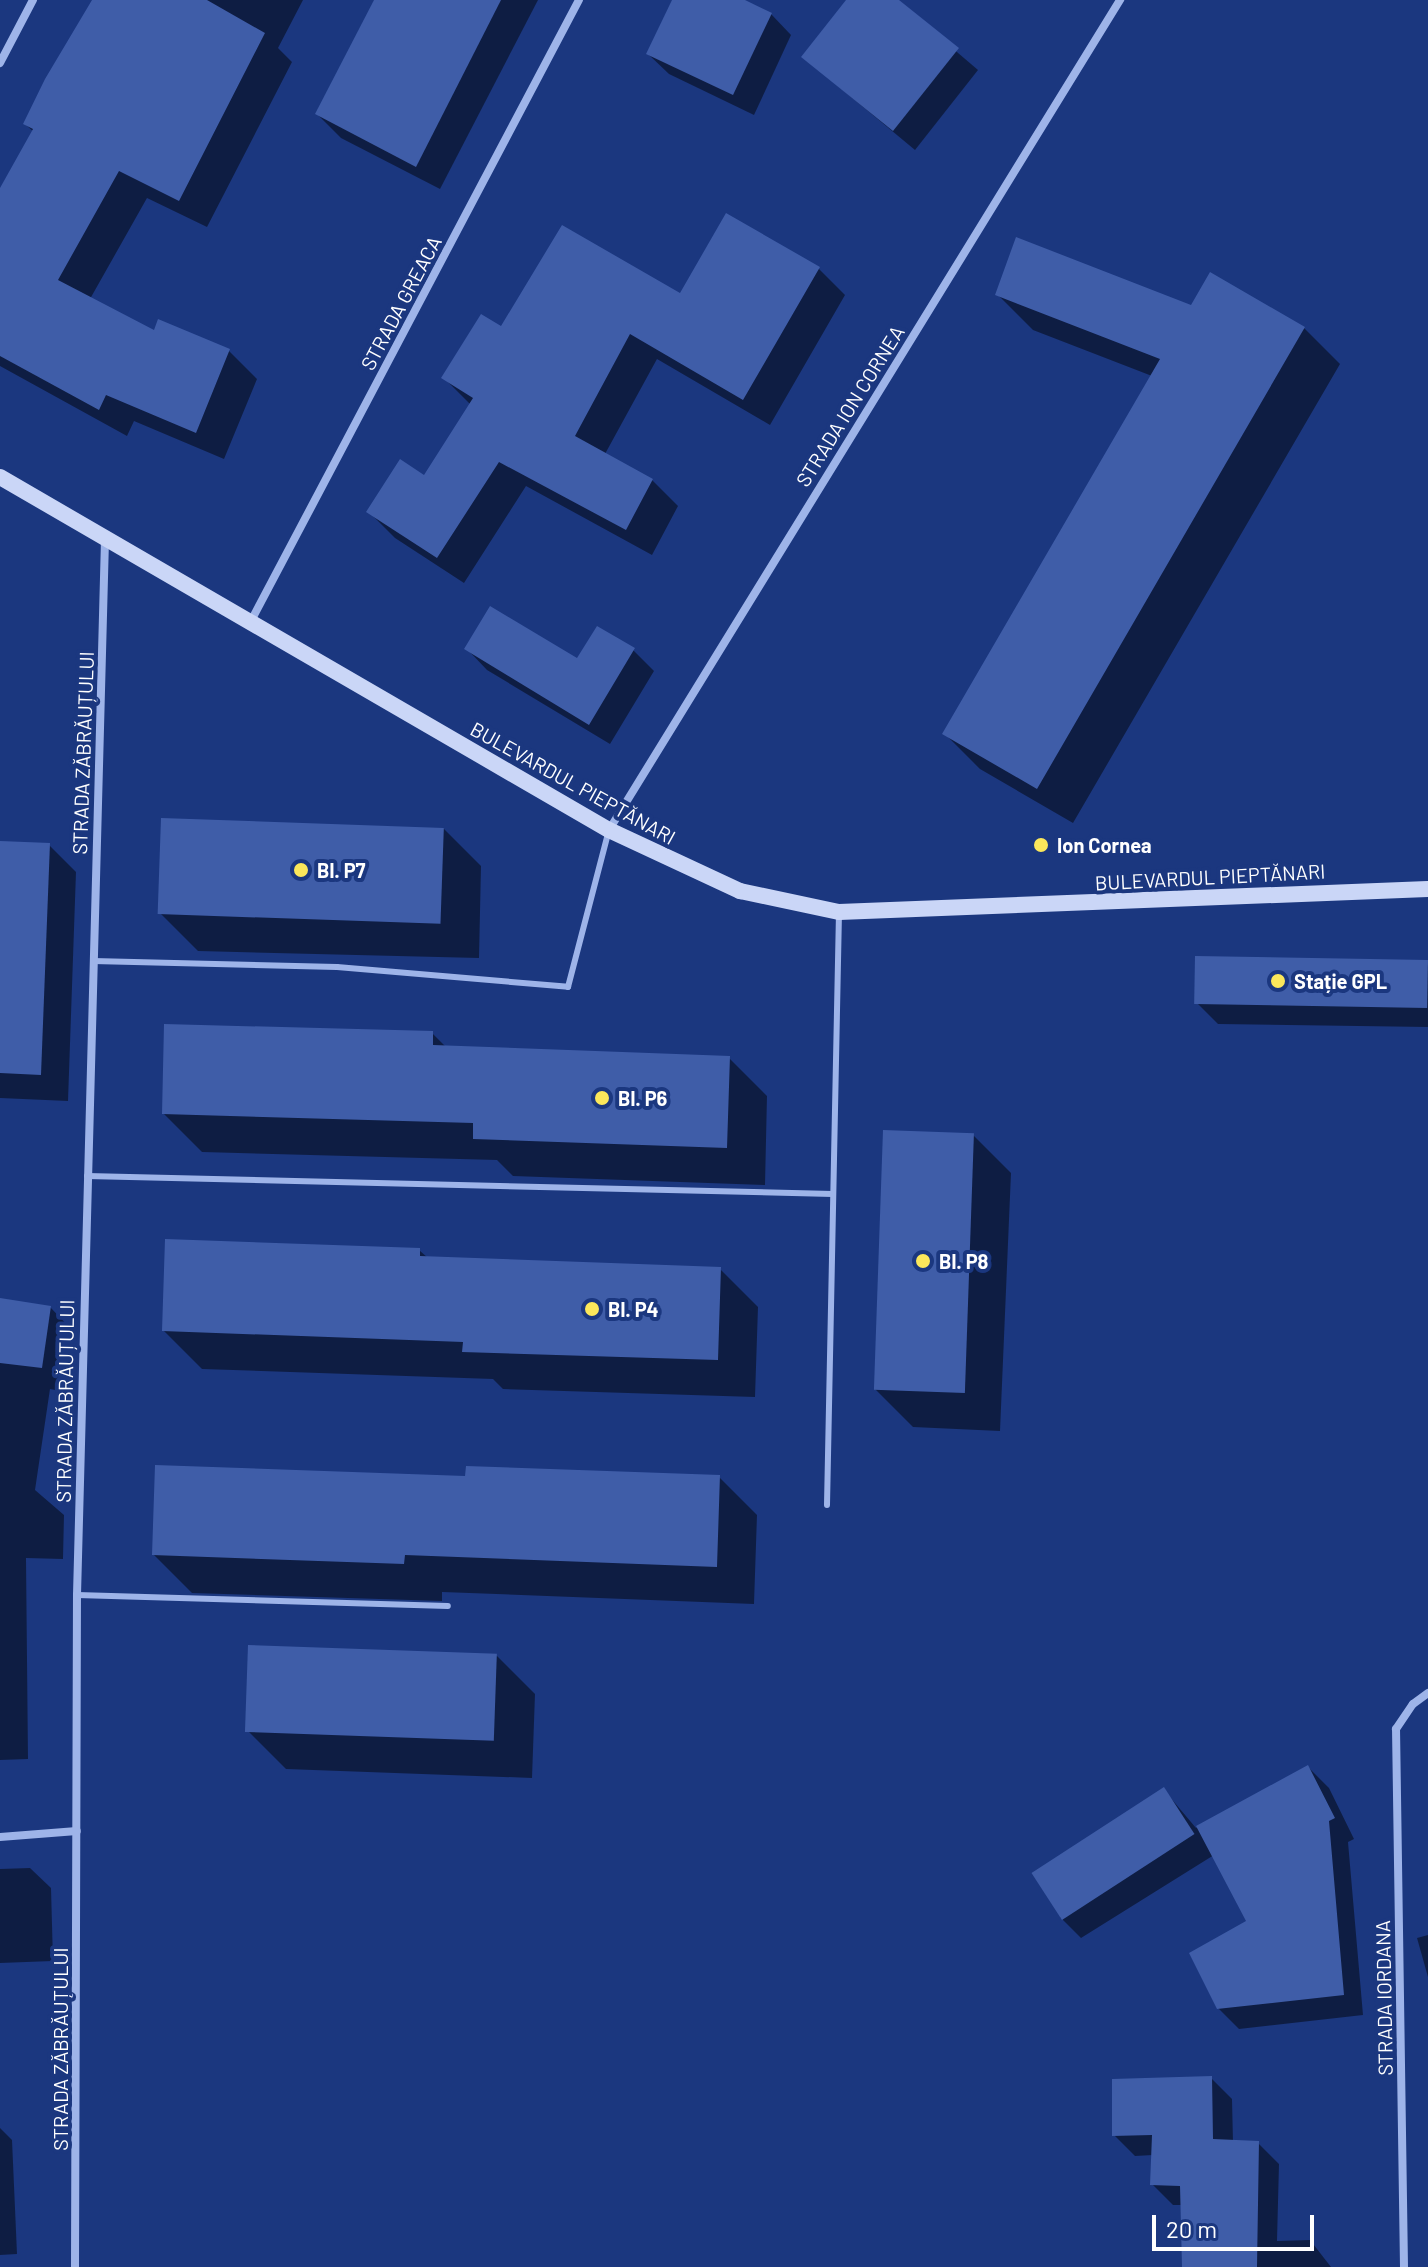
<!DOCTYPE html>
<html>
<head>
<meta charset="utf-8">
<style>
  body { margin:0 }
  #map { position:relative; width:1428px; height:2267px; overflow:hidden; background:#1b377f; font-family:Barlow,sans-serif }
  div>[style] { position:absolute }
  .shadow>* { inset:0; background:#0007 }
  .building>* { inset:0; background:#3f5da8; transform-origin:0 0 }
  .service>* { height:6px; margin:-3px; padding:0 3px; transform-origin:3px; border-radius:3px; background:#9eb4e9 }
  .minor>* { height:8px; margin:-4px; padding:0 4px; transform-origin:4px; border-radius:4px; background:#9eb4e9 }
  .secondary>* { height:16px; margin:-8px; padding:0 8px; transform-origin:8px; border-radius:8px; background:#cad6f7 }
  .dots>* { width:22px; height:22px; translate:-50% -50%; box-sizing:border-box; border:4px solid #1b377f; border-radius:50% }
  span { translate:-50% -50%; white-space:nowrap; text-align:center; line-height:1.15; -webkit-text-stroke:8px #1b377f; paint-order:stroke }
  .street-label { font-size:20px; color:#fff }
  .poi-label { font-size:20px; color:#fff; font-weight:700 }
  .left { translate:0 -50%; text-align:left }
  .scale { position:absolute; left:1152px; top:2215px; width:162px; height:36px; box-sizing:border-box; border:4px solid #fff; border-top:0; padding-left:10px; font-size:24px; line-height:28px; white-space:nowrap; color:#fff; -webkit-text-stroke:6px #1b377f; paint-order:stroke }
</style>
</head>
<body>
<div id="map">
  <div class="shadow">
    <div style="clip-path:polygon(93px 0,303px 0,278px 48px,292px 62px,207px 227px,147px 198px,90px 299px,155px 332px,229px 351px,257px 379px,224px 459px,134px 421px,127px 436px,0 366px,0 192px,34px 132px,25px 124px)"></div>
    <div style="clip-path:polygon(397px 0,538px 0,440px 189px,341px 138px,317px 114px)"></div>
    <div style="clip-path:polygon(674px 0,741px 0,771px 14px,791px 35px,754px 115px,669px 74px,648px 54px)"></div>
    <div style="clip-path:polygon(849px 0,896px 0,978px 70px,915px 150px,803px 57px)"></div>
    <div style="clip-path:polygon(819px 269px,845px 295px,770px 425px,657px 359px,605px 454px,652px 480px,678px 506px,652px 555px,526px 486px,464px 583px,395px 538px,369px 512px,424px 478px,471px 405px,444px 378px,502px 329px)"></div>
    <div style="clip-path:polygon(997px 294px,1192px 307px,1304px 328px,1340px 364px,1073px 823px,980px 769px,944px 733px,1152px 376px,1033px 330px)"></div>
    <div style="clip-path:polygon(467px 649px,578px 661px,633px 650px,654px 671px,610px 744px,487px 670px)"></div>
    <div style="clip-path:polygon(443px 828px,481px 866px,479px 958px,198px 951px,160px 913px)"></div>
    <div style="clip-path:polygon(0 843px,49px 845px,76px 872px,68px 1101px,0 1098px)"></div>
    <div style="clip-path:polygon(1428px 965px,1428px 1027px,1218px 1024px,1197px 1003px)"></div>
    <div style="clip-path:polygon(432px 1033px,447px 1048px,729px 1058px,767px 1096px,765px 1185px,513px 1176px,497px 1160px,202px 1152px,164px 1114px)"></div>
    <div style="clip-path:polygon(973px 1135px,1011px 1173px,1000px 1431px,913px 1427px,875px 1389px)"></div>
    <div style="clip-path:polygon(419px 1250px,428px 1258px,720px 1269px,758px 1307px,755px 1397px,503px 1389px,493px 1379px,202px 1369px,164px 1331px)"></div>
    <div style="clip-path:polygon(0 1300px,50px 1307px,74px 1332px,66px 1392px,50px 1389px,35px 1490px,64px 1515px,63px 1559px,26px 1558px,28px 1759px,0 1760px)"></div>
    <div style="clip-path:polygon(719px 1477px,757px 1515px,754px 1604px,442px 1592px,442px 1601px,192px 1593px,154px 1555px,467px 1478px)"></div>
    <div style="clip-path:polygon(497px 1656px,535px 1694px,532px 1778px,286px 1769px,248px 1731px)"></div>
    <div style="clip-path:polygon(1308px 1767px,1329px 1788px,1354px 1839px,1348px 1842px,1363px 2015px,1239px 2029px,1218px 2008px,1248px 1922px,1214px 1855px,1081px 1938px,1060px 1917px,1164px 1790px,1196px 1828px)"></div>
    <div style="clip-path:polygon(30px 1868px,51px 1888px,53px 1961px,0 1963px,0 1869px)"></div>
    <div style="clip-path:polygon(1428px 1935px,1428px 1977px,1417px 1938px)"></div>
    <div style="clip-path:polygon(1211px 2078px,1232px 2099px,1233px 2142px,1258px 2143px,1279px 2164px,1277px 2241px,1310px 2240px,1331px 2267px,1184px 2267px,1182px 2205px,1173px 2205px,1152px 2184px,1153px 2155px,1135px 2156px,1114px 2135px)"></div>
    <div style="clip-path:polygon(0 2128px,12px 2140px,17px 2254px,0 2255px)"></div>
  </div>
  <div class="building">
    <div style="clip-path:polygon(92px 0,207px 0,265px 33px,179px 201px,119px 171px,58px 280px,154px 330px,158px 319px,230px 349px,196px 433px,106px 395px,99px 410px,0 356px,0 188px,33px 129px,23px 124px,45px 79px)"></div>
    <div style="clip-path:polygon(374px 0,501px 0,416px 167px,315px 114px)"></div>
    <div style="clip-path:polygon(672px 0,745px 0,772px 13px,733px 95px,646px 54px)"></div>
    <div style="clip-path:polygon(846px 0,899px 0,959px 48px,893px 131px,801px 57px)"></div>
    <div style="clip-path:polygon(726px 213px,820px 267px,743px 400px,630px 334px,575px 436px,653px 479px,626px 530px,499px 462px,437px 558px,366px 512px,400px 459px,424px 475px,473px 398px,441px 378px,481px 314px,501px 326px,562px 225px,680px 293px)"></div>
    <div style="clip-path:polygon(1016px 237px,1191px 305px,1210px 272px,1305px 327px,1037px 789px,942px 734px,1160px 359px,995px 295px)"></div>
    <div style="clip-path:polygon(490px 606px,577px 658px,597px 626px,635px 648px,589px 725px,464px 649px)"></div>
    <div style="left:161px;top:818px;width:283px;height:96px;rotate:2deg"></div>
    <div style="clip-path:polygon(0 841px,50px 843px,41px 1075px,0 1073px)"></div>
    <div style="left:1195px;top:956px;width:233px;height:48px;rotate:1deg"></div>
    <div style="clip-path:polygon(164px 1024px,433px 1031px,433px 1045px,730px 1056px,727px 1148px,473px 1139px,473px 1123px,162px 1114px)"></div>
    <div style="left:883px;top:1130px;width:91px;height:260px;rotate:2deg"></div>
    <div style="clip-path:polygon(165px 1239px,420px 1248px,420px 1256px,721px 1267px,718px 1360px,462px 1352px,463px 1342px,162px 1331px)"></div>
    <div style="clip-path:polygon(0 1298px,51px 1306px,42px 1368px,0 1363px)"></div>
    <div style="clip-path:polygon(155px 1465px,465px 1476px,466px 1466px,720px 1475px,717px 1567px,405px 1555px,404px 1564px,152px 1555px)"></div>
    <div style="left:248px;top:1645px;width:249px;height:87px;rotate:2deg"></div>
    <div style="clip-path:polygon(1308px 1765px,1335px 1818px,1329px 1821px,1344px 1995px,1217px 2009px,1189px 1953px,1246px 1921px,1196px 1826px)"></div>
    <div style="left:1164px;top:1787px;width:56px;height:158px;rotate:57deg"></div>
    <div style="clip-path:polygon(1212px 2076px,1213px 2139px,1259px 2141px,1257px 2267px,1182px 2267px,1180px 2186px,1150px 2185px,1152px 2135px,1112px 2136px,1112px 2079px)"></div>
  </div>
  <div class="service">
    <div style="left:93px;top:961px;width:244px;rotate:1.4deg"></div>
    <div style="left:337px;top:967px;width:232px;rotate:4.9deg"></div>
    <div style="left:568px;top:987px;width:159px;rotate:-75.4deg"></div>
    <div style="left:87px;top:1176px;width:746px;rotate:1.38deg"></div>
    <div style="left:827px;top:1505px;width:593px;rotate:-88.84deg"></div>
    <div style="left:77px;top:1595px;width:371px;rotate:1.7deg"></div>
  </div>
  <div class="minor">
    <div style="left:0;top:63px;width:71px;rotate:-62.4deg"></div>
    <div style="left:251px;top:621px;width:702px;rotate:-62.16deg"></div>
    <div style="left:609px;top:830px;width:975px;rotate:-58.38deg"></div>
    <div style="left:0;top:1837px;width:77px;rotate:-4.5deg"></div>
    <div style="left:75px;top:2267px;width:672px;rotate:-89.83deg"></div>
    <div style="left:77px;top:1595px;width:1058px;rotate:-88.48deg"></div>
    <div style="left:1404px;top:2267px;width:538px;rotate:-90.85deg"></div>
    <div style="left:1396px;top:1729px;width:30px;rotate:-56deg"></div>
    <div style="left:1413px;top:1704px;width:19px;rotate:-36deg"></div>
  </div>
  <div class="secondary">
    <div style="left:0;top:477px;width:704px;rotate:30.1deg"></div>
    <div style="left:609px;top:830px;width:145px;rotate:25deg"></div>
    <div style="left:740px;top:891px;width:101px;rotate:12deg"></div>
    <div style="left:839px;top:912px;width:589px;rotate:-2.24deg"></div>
  </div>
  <div class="dots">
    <div style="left:1041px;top:845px;background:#fbe75b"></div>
    <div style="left:301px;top:870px;background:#fbe75b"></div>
    <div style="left:1278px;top:981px;background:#fbe75b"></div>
    <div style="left:602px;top:1098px;background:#fbe75b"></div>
    <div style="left:923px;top:1261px;background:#fbe75b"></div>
    <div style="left:592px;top:1309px;background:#fbe75b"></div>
  </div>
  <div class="street-label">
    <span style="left:401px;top:303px;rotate:-62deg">STRADA GREACA</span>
    <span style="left:850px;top:406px;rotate:-58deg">STRADA ION CORNEA</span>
    <span style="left:83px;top:753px;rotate:-88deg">STRADA ZĂBRĂUȚULUI</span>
    <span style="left:573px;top:783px;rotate:29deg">BULEVARDUL PIEPTĂNARI</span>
    <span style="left:1210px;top:877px;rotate:-3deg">BULEVARDUL PIEPTĂNARI</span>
    <span style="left:65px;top:1401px;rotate:-89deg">STRADA ZĂBRĂUȚULUI</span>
    <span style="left:1384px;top:1998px;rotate:-91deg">STRADA IORDANA</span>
    <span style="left:60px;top:2049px;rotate:-90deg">STRADA ZĂBRĂUȚULUI</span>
  </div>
  <div class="poi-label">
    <span class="left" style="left:1057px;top:845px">Ion Cornea</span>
    <span class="left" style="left:317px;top:870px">Bl. P7</span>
    <span class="left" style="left:1294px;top:981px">Stație GPL</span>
    <span class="left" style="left:618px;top:1098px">Bl. P6</span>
    <span class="left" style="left:939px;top:1261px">Bl. P8</span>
    <span class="left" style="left:608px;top:1309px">Bl. P4</span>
  </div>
  <div class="scale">20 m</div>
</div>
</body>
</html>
